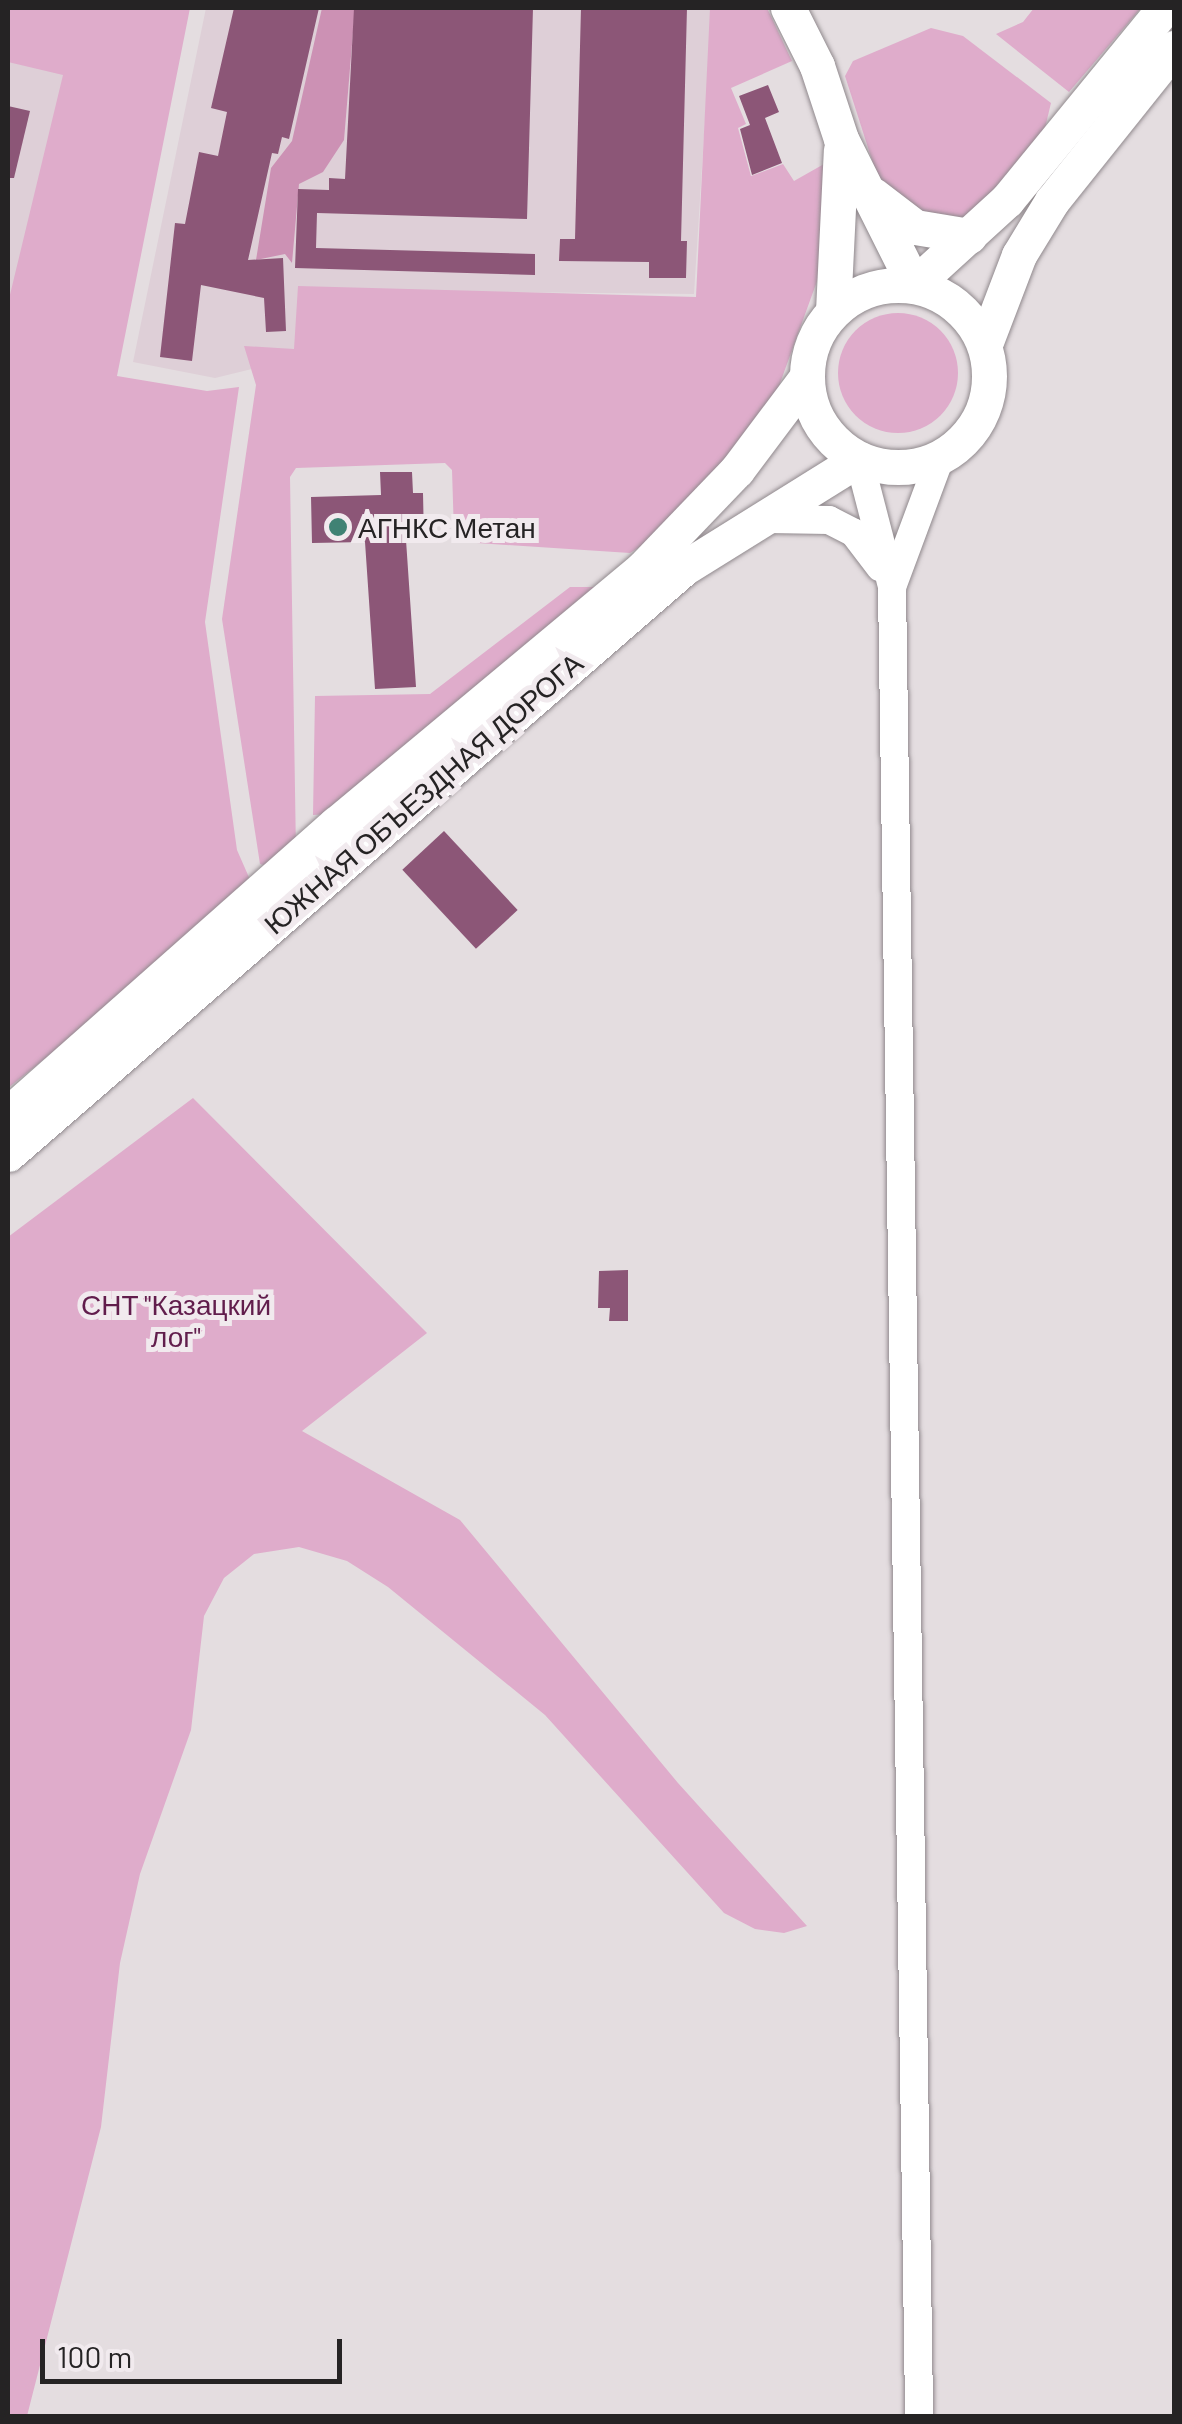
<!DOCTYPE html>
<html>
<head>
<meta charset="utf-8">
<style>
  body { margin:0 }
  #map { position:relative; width:1182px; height:2424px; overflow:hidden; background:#e4dde0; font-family:Barlow,sans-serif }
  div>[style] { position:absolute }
  .built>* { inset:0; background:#decfd7 }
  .green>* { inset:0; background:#dfaccb }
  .round { border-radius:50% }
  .forest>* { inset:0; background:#cc91b4 }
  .building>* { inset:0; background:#8c5677; transform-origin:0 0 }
  .roads { filter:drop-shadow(0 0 2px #90898d) drop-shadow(0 0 2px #90898d) }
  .minor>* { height:28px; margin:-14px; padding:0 14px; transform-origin:14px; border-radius:14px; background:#fff }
  .major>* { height:35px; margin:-17.5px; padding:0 17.5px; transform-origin:17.5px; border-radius:17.5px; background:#fff }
  .major>.ring { margin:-17.5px; padding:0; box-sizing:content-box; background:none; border:35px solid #fff; border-radius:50% }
  .dots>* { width:28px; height:28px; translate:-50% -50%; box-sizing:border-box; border:5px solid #f1eaee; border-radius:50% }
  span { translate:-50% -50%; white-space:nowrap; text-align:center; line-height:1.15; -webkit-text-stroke:10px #f1eaee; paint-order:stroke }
  .poi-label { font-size:28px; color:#252324 }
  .left { translate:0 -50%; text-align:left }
  .street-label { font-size:28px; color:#252324 }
  .park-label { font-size:28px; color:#611d4c }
  .frame { position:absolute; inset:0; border:10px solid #252324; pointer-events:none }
  .scale { position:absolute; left:40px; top:2339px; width:302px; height:45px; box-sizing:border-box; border:5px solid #252324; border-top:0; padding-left:12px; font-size:30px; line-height:35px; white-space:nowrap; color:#252324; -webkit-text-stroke:8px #f1eaee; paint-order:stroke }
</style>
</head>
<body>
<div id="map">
  <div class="built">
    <div style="clip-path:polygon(8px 8px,90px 8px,8px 349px)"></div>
    <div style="clip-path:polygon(206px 8px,712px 8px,694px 294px,309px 290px,301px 357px,215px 378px,133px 362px)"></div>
  </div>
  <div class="green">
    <div style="clip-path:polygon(8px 8px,190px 8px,117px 376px,207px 391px,239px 387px,205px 622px,237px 850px,255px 891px,8px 1088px,8px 303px,63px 75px,8px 62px)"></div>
    <div style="clip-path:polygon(710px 8px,767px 8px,792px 61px,731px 88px,746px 124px,738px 128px,751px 176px,783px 164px,794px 181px,824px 164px,824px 262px,771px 408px,661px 534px,630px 553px,462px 542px,454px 534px,452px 470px,445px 463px,296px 468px,290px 477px,296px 852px,270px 867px,260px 864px,222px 619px,256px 385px,244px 346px,294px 349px,298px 286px,696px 297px)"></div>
    <div style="clip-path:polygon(1034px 8px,1141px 8px,1069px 92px,996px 34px,1023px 22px)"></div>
    <div style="clip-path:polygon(931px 28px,963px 36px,1051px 103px,1045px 128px,970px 218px,927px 224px,879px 182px,845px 76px,853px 61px)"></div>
    <div class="round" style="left:838px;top:313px;width:120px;height:120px"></div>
    <div style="clip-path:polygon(570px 587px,599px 587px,329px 814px,313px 815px,315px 696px,430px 694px)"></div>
    <div style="clip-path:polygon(193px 1098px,427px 1333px,302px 1431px,460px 1520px,678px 1783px,807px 1926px,784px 1933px,755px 1929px,724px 1913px,545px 1715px,388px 1587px,347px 1561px,299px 1547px,254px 1554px,224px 1578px,204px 1616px,191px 1730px,140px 1874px,120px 1963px,101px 2127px,27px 2416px,8px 2416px,8px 1237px)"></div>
  </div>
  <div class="forest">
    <div style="clip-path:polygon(322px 8px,355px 8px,344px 140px,323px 172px,299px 184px,292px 263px,285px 254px,256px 260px,271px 168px,292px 141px)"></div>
  </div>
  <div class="building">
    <div style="clip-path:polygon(234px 8px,319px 8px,289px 139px,282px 137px,278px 154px,272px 153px,248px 260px,283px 258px,286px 331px,266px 332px,264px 298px,201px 285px,192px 361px,160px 357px,175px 223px,185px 224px,199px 152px,218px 156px,227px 112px,211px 108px)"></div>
    <div style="clip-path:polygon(354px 8px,533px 8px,527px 219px,317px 213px,316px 248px,535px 254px,535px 275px,295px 268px,298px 189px,329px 190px,329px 178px,345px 179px)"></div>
    <div style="clip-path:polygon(581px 8px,687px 8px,681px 241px,687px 241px,686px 278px,649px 278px,649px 262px,559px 261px,560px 239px,575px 239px)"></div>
    <div style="clip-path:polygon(768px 85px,779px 112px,765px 118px,782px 163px,752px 175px,740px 129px,750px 125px,739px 96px)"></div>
    <div style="clip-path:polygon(8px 106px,30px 111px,14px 178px,8px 178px)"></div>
    <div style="clip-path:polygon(380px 472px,412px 472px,413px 493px,423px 493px,424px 540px,406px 540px,416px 687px,375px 689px,365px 542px,312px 543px,311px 497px,381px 495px)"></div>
    <div style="left:444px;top:831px;width:108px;height:57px;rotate:47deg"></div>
    <div style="clip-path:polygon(628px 1270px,628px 1321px,609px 1321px,610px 1308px,598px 1308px,599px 1271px)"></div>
  </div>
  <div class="roads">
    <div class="minor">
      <div style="left:859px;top:459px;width:132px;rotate:75.5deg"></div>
      <div style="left:892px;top:587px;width:1829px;rotate:89.15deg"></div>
      <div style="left:769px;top:519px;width:60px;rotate:1deg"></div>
      <div style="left:829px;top:520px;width:28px;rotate:27deg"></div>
      <div style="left:854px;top:533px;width:43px;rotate:52.6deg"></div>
      <div style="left:892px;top:587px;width:138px;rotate:-69.6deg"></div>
    </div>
    <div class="major">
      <div style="left:788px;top:8px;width:65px;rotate:63.4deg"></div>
      <div style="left:817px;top:66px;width:77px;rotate:71.8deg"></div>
      <div style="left:841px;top:139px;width:163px;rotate:63.4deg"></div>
      <div style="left:914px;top:285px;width:126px;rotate:-42.4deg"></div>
      <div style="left:1007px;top:200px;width:248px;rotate:-50.7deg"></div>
      <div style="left:873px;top:195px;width:53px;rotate:37.3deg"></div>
      <div style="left:915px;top:227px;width:55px;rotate:9.5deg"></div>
      <div class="ring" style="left:807px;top:285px;width:147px;height:147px"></div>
      <div style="left:833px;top:311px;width:161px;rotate:-87.2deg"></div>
      <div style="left:985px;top:344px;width:95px;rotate:-69.1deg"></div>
      <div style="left:1019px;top:255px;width:63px;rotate:-58.6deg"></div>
      <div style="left:1052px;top:201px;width:196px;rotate:-51.4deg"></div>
      <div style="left:8px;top:1114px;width:438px;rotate:-41.5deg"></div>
      <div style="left:336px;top:824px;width:398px;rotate:-39.8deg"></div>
      <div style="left:642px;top:569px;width:137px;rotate:-46.2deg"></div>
      <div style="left:737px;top:470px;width:115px;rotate:-53.1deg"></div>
      <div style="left:8px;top:1154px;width:895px;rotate:-40.92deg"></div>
      <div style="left:684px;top:568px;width:206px;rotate:-31.9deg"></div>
    </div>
  </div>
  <div class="dots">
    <div style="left:338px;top:527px;background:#408274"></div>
  </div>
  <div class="poi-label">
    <span class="left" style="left:358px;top:527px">АГНКС Метан</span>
  </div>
  <div class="street-label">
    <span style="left:423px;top:793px;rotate:-41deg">ЮЖНАЯ ОБЪЕЗДНАЯ ДОРОГА</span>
  </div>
  <div class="park-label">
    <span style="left:176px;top:1320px">СНТ "Казацкий<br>лог"</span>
  </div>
  <div class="frame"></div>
  <div class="scale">100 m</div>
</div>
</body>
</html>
